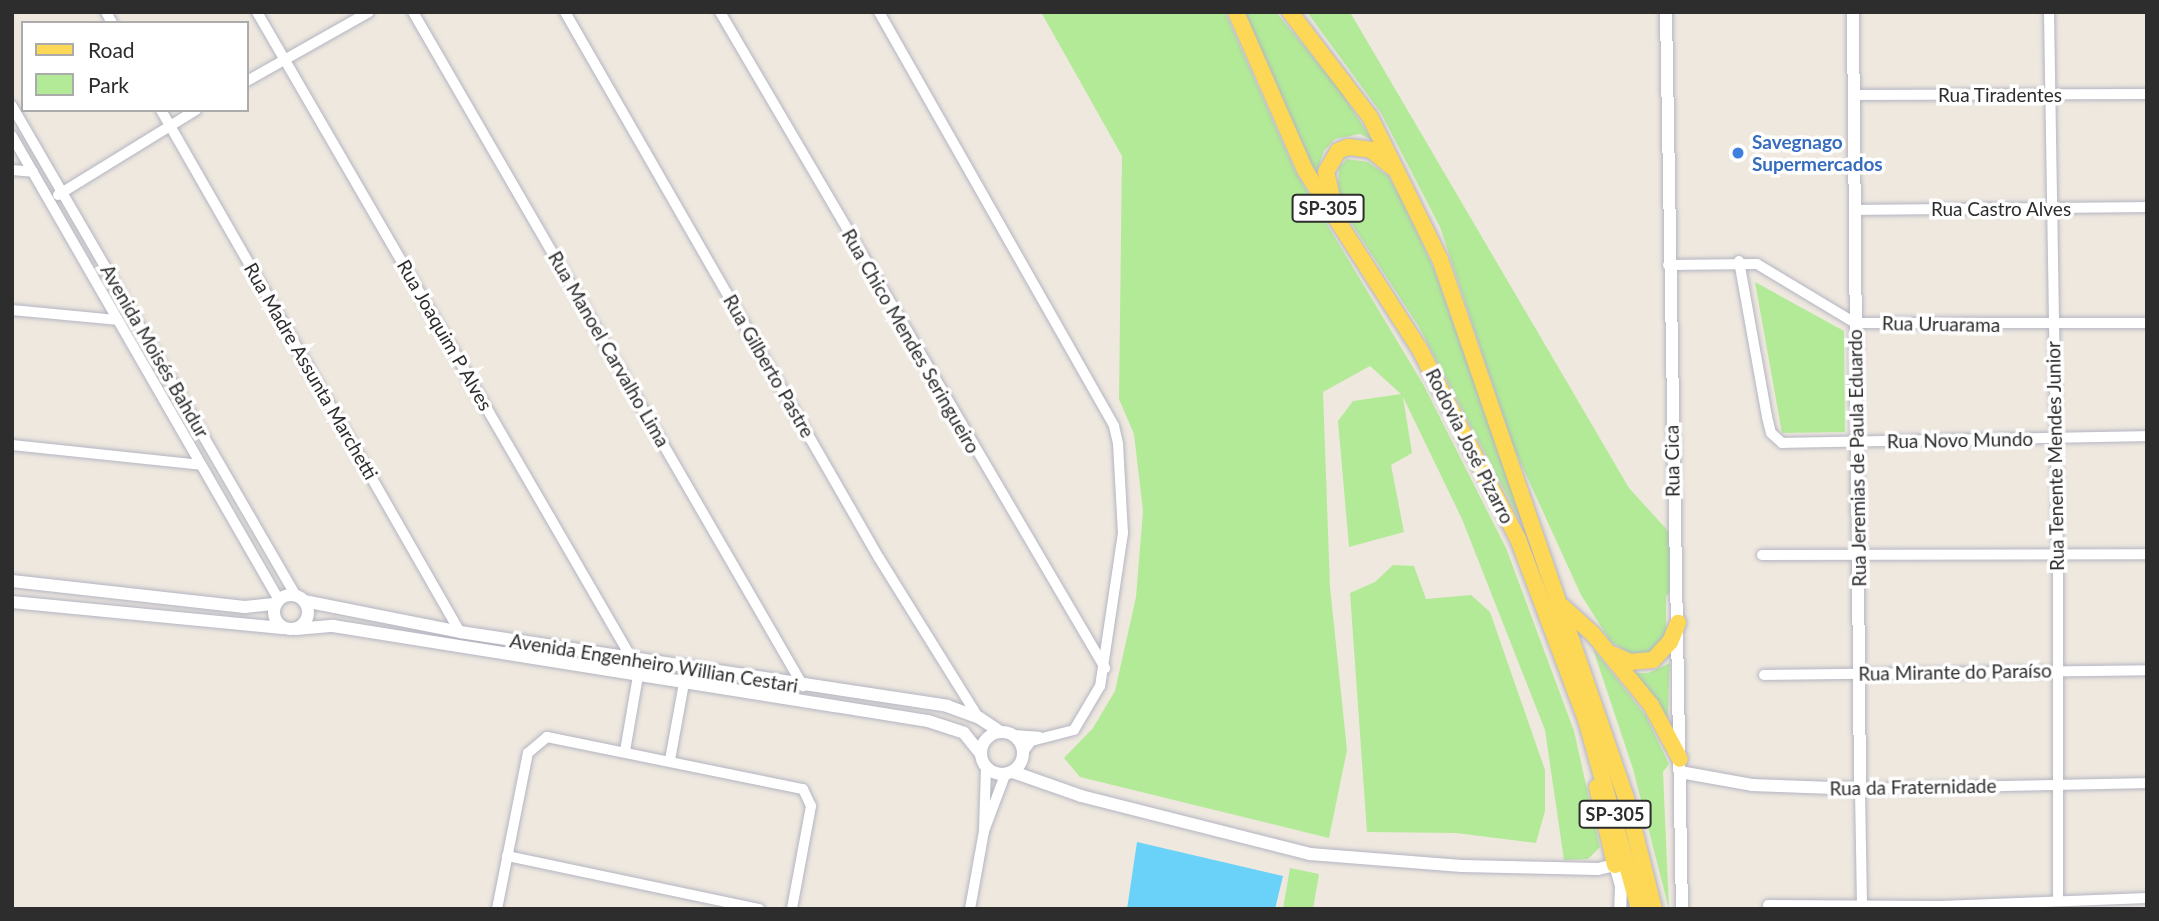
<!DOCTYPE html>
<html>
<head>
<meta charset="utf-8">
<style>
  body { margin:0 }
  #map { position:relative; width:2159px; height:921px; overflow:hidden; background:#efe8df; font-family:Lato,sans-serif }
  div>[style] { position:absolute }
  .green>* { inset:0; background:#b3ea97 }
  .water>* { inset:0; background:#6ad2f9 }
  .roads { filter:drop-shadow(0 0 2px #b3b5c2) drop-shadow(0 0 2px #b3b5c2) }
  .minor>* { height:10px; margin:-5px; padding:0 5px; transform-origin:5px; border-radius:5px; background:#fff }
  .tertiary>* { height:12px; margin:-6px; padding:0 6px; transform-origin:6px; border-radius:6px; background:#fff }
  .tertiary>.ring { margin:-6px; padding:0; box-sizing:content-box; background:none; border:12px solid #fff; border-radius:50% }
  .primary>* { height:16px; margin:-8px; padding:0 8px; transform-origin:8px; border-radius:8px; background:#fdd756 }
  .dots>* { width:19px; height:19px; translate:-50% -50%; box-sizing:border-box; border:4px solid #fff; border-radius:50% }
  span { translate:-50% -50%; white-space:nowrap; text-align:center; line-height:1.15; -webkit-text-stroke:7px #fff; paint-order:stroke }
  .shield-label span { padding:2px 5px; background:#fff; border:2px solid; border-radius:5px; -webkit-text-stroke-width:0 }
  .shield-label { font-size:18px; color:#2d2d2d; font-weight:700 }
  .street-label { font-size:19px; color:#2d2d2d }
  .shop-label { font-size:19px; color:#366cbe; font-weight:700 }
  .left { translate:0 -50%; text-align:left }
  .frame { position:absolute; inset:0; border:14px solid #2d2d2d; pointer-events:none }
  .legend { position:absolute; left:21px; top:21px; width:228px; height:91px; box-sizing:border-box; background:#fff; border:2px solid #ababab; margin:0; padding:9px 12px; list-style:none; font-size:21px; color:#2d2d2d }
  .legend li { display:flex; align-items:center; gap:14px; height:35px }
  .legend b { width:35px; border:2px solid #ababab }
</style>
</head>
<body>
<div id="map">
  <div class="green">
    <div style="clip-path:polygon(1041px 12px,1225px 12px,1295px 171px,1423px 384px,1506px 548px,1574px 731px,1600px 847px,1588px 859px,1564px 860px,1545px 730px,1462px 519px,1403px 397px,1412px 453px,1391px 465px,1404px 532px,1349px 547px,1338px 421px,1353px 401px,1401px 394px,1370px 366px,1323px 392px,1330px 587px,1347px 750px,1329px 838px,1080px 777px,1064px 758px,1093px 728px,1115px 691px,1136px 597px,1143px 511px,1134px 434px,1119px 399px,1122px 156px)"></div>
    <div style="clip-path:polygon(1243px 12px,1276px 12px,1340px 90px,1372px 140px,1360px 134px,1335px 139px,1324px 151px,1316px 174px)"></div>
    <div style="clip-path:polygon(1307px 12px,1350px 12px,1629px 488px,1670px 533px,1673px 590px,1666px 596px,1666px 639px,1650px 652px,1631px 654px,1611px 642px,1581px 595px,1513px 446px,1440px 227px,1381px 113px)"></div>
    <div style="clip-path:polygon(1347px 159px,1368px 162px,1388px 176px,1400px 197px,1434px 269px,1530px 539px,1419px 327px,1346px 215px,1338px 186px,1339px 168px)"></div>
    <div style="clip-path:polygon(1755px 282px,1844px 331px,1845px 432px,1782px 433px)"></div>
    <div style="clip-path:polygon(1393px 565px,1414px 566px,1426px 599px,1471px 595px,1490px 612px,1545px 770px,1545px 811px,1536px 843px,1456px 833px,1367px 832px,1350px 593px,1375px 582px)"></div>
    <div style="clip-path:polygon(1593px 649px,1646px 716px,1669px 764px,1663px 772px,1669px 909px,1633px 769px)"></div>
    <div style="clip-path:polygon(1670px 663px,1669px 678px,1668px 718px,1633px 673px,1648px 673px)"></div>
    <div style="clip-path:polygon(1290px 868px,1319px 874px,1313px 909px,1283px 909px)"></div>
  </div>
  <div class="water">
    <div style="clip-path:polygon(1137px 842px,1283px 876px,1275px 909px,1127px 909px)"></div>
  </div>
  <div class="roads">
    <div class="minor">
      <div style="left:106px;top:12px;width:13px;rotate:61deg"></div>
      <div style="left:257px;top:12px;width:748px;rotate:59.9deg"></div>
      <div style="left:413px;top:12px;width:779px;rotate:59.94deg"></div>
      <div style="left:565px;top:12px;width:630px;rotate:60.1deg"></div>
      <div style="left:879px;top:558px;width:187px;rotate:58.1deg"></div>
      <div style="left:720px;top:12px;width:761px;rotate:59.59deg"></div>
      <div style="left:879px;top:12px;width:476px;rotate:60.4deg"></div>
      <div style="left:1114px;top:426px;width:18px;rotate:77deg"></div>
      <div style="left:1118px;top:444px;width:89px;rotate:86.8deg"></div>
      <div style="left:1123px;top:533px;width:155px;rotate:98.5deg"></div>
      <div style="left:1100px;top:686px;width:51px;rotate:120.6deg"></div>
      <div style="left:1074px;top:730px;width:44px;rotate:165.7deg"></div>
      <div style="left:1031px;top:741px;width:14px;rotate:126deg"></div>
      <div style="left:2049px;top:12px;width:553px;rotate:89.07deg"></div>
      <div style="left:2058px;top:565px;width:334px;rotate:90deg"></div>
      <div style="left:247px;top:81px;width:140px;rotate:-29.5deg"></div>
      <div style="left:1854px;top:95px;width:293px;rotate:-0.2deg"></div>
      <div style="left:12px;top:106px;width:566px;rotate:59.9deg"></div>
      <div style="left:161px;top:110px;width:602px;rotate:60.2deg"></div>
      <div style="left:12px;top:136px;width:535px;rotate:60.08deg"></div>
      <div style="left:12px;top:170px;width:21px;rotate:5deg"></div>
      <div style="left:58px;top:195px;width:162px;rotate:-31.6deg"></div>
      <div style="left:1854px;top:210px;width:293px;rotate:-0.6deg"></div>
      <div style="left:1739px;top:261px;width:158px;rotate:79.8deg"></div>
      <div style="left:1767px;top:417px;width:16px;rotate:76deg"></div>
      <div style="left:1771px;top:433px;width:15px;rotate:42deg"></div>
      <div style="left:1782px;top:443px;width:365px;rotate:-1.1deg"></div>
      <div style="left:1668px;top:265px;width:89px;rotate:-0.6deg"></div>
      <div style="left:1757px;top:264px;width:114px;rotate:31deg"></div>
      <div style="left:1855px;top:323px;width:292px"></div>
      <div style="left:12px;top:310px;width:105px;rotate:5.4deg"></div>
      <div style="left:12px;top:445px;width:190px;rotate:6deg"></div>
      <div style="left:1762px;top:555px;width:385px;rotate:-0.1deg"></div>
      <div style="left:1764px;top:675px;width:383px;rotate:-0.7deg"></div>
      <div style="left:1013px;top:735px;width:26px;rotate:4deg"></div>
      <div style="left:625px;top:751px;width:76px;rotate:-80.2deg"></div>
      <div style="left:670px;top:760px;width:78px;rotate:-79.7deg"></div>
      <div style="left:984px;top:831px;width:63px;rotate:-88.2deg"></div>
      <div style="left:507px;top:856px;width:258px;rotate:11.9deg"></div>
      <div style="left:1768px;top:905px;width:173px;rotate:0.3deg"></div>
      <div style="left:1941px;top:906px;width:206px;rotate:-2.2deg"></div>
      <div style="left:1862px;top:905px;width:116px;rotate:-91deg"></div>
      <div style="left:1860px;top:789px;width:287px;rotate:-1.2deg"></div>
      <div style="left:497px;top:909px;width:159px;rotate:-78.8deg"></div>
      <div style="left:528px;top:753px;width:25px;rotate:-40deg"></div>
      <div style="left:547px;top:737px;width:261px;rotate:11.5deg"></div>
      <div style="left:803px;top:789px;width:19px;rotate:65deg"></div>
      <div style="left:811px;top:806px;width:105px;rotate:100.5deg"></div>
      <div style="left:970px;top:909px;width:79px;rotate:-79.8deg"></div>
      <div style="left:984px;top:831px;width:60px;rotate:-69.4deg"></div>
    </div>
    <div class="tertiary">
      <div style="left:1666px;top:12px;width:897px;rotate:88.98deg"></div>
      <div style="left:12px;top:581px;width:234px;rotate:6.4deg"></div>
      <div style="left:245px;top:607px;width:31px;rotate:-6deg"></div>
      <div class="ring" style="left:274px;top:595px;width:22px;height:22px"></div>
      <div style="left:304px;top:601px;width:159px;rotate:11.2deg"></div>
      <div style="left:460px;top:632px;width:493px;rotate:8.6deg"></div>
      <div style="left:947px;top:706px;width:33px;rotate:20deg"></div>
      <div style="left:978px;top:717px;width:27px;rotate:34deg"></div>
      <div style="left:12px;top:602px;width:273px;rotate:5.5deg"></div>
      <div style="left:296px;top:629px;width:37px;rotate:-5deg"></div>
      <div style="left:333px;top:626px;width:603px;rotate:9.07deg"></div>
      <div style="left:928px;top:721px;width:38px;rotate:18deg"></div>
      <div style="left:964px;top:733px;width:26px;rotate:51deg"></div>
      <div class="ring" style="left:981px;top:732px;width:30px;height:30px"></div>
      <div style="left:1013px;top:772px;width:72px;rotate:19.4deg"></div>
      <div style="left:1081px;top:796px;width:236px;rotate:14.2deg"></div>
      <div style="left:1310px;top:854px;width:152px;rotate:4.5deg"></div>
      <div style="left:1462px;top:866px;width:136px;rotate:1.3deg"></div>
      <div style="left:1598px;top:869px;width:17px;rotate:-13deg"></div>
      <div style="left:1615px;top:865px;width:22px;rotate:74deg"></div>
      <div style="left:1621px;top:886px;width:23px;rotate:92deg"></div>
      <div style="left:1680px;top:772px;width:73px;rotate:10.2deg"></div>
      <div style="left:1752px;top:785px;width:108px;rotate:2.1deg"></div>
      <div style="left:1860px;top:789px;width:777px;rotate:-90.52deg"></div>
    </div>
    <div class="primary">
      <div style="left:1236px;top:12px;width:172px;rotate:66.4deg"></div>
      <div style="left:1305px;top:170px;width:211px;rotate:57.4deg"></div>
      <div style="left:1419px;top:348px;width:215px;rotate:62.6deg"></div>
      <div style="left:1518px;top:539px;width:193px;rotate:69.4deg"></div>
      <div style="left:1586px;top:720px;width:196px;rotate:74.3deg"></div>
      <div style="left:1290px;top:12px;width:132px;rotate:52.7deg"></div>
      <div style="left:1370px;top:117px;width:158px;rotate:63.8deg"></div>
      <div style="left:1440px;top:259px;width:570px;rotate:70.96deg"></div>
      <div style="left:1626px;top:798px;width:114px;rotate:75.8deg"></div>
      <div style="left:1334px;top:206px;width:35px;rotate:-103deg"></div>
      <div style="left:1326px;top:172px;width:24px;rotate:-60deg"></div>
      <div style="left:1338px;top:151px;width:11px;rotate:-22deg"></div>
      <div style="left:1348px;top:147px;width:23px;rotate:7deg"></div>
      <div style="left:1371px;top:150px;width:27px;rotate:39deg"></div>
      <div style="left:1563px;top:607px;width:40px;rotate:42deg"></div>
      <div style="left:1593px;top:634px;width:92px;rotate:50.8deg"></div>
      <div style="left:1651px;top:705px;width:61px;rotate:61.8deg"></div>
      <div style="left:1612px;top:654px;width:20px;rotate:24deg"></div>
      <div style="left:1630px;top:662px;width:23px;rotate:-5deg"></div>
      <div style="left:1653px;top:660px;width:25px;rotate:-47deg"></div>
      <div style="left:1670px;top:642px;width:21px;rotate:-67deg"></div>
      <div style="left:1597px;top:787px;width:80px;rotate:77deg"></div>
    </div>
  </div>
  <div class="dots">
    <div style="left:1738px;top:153px;background:#3f7fe0"></div>
  </div>
  <div class="shield-label">
    <span style="left:1328px;top:208px">SP-305</span>
    <span style="left:1615px;top:814px">SP-305</span>
  </div>
  <div class="street-label">
    <span style="left:2000px;top:95px">Rua Tiradentes</span>
    <span style="left:2001px;top:209px">Rua Castro Alves</span>
    <span style="left:1941px;top:324px;rotate:1deg">Rua Uruarama</span>
    <span style="left:445px;top:335px;rotate:60deg">Rua Joaquim P Alves</span>
    <span style="left:911px;top:341px;rotate:60deg">Rua Chico Mendes Seringueiro</span>
    <span style="left:609px;top:349px;rotate:60deg">Rua Manoel Carvalho Lima</span>
    <span style="left:155px;top:351px;rotate:60deg">Avenida Moisés Bahdur</span>
    <span style="left:769px;top:366px;rotate:60deg">Rua Gilberto Pastre</span>
    <span style="left:311px;top:371px;rotate:60deg">Rua Madre Assunta Marchetti</span>
    <span style="left:1960px;top:440px;rotate:-1deg">Rua Novo Mundo</span>
    <span style="left:1470px;top:446px;rotate:63deg">Rodovia José Pizarro</span>
    <span style="left:2055px;top:456px;rotate:-91deg">Rua Tenente Mendes Junior</span>
    <span style="left:1857px;top:458px;rotate:-91deg">Rua Jeremias de Paula Eduardo</span>
    <span style="left:1672px;top:461px;rotate:-91deg">Rua Cica</span>
    <span style="left:654px;top:663px;rotate:9deg">Avenida Engenheiro Willian Cestari</span>
    <span style="left:1955px;top:672px;rotate:-1deg">Rua Mirante do Paraíso</span>
    <span style="left:1913px;top:787px;rotate:-1deg">Rua da Fraternidade</span>
  </div>
  <div class="shop-label">
    <span class="left" style="left:1752px;top:153px">Savegnago<br>Supermercados</span>
  </div>
  <div class="frame"></div>
  <ul class="legend">
  <li><b style="height:9px;background:#fdd756"></b>Road</li>
  <li><b style="height:19px;background:#b3ea97"></b>Park</li>
  </ul>
</div>
</body>
</html>
